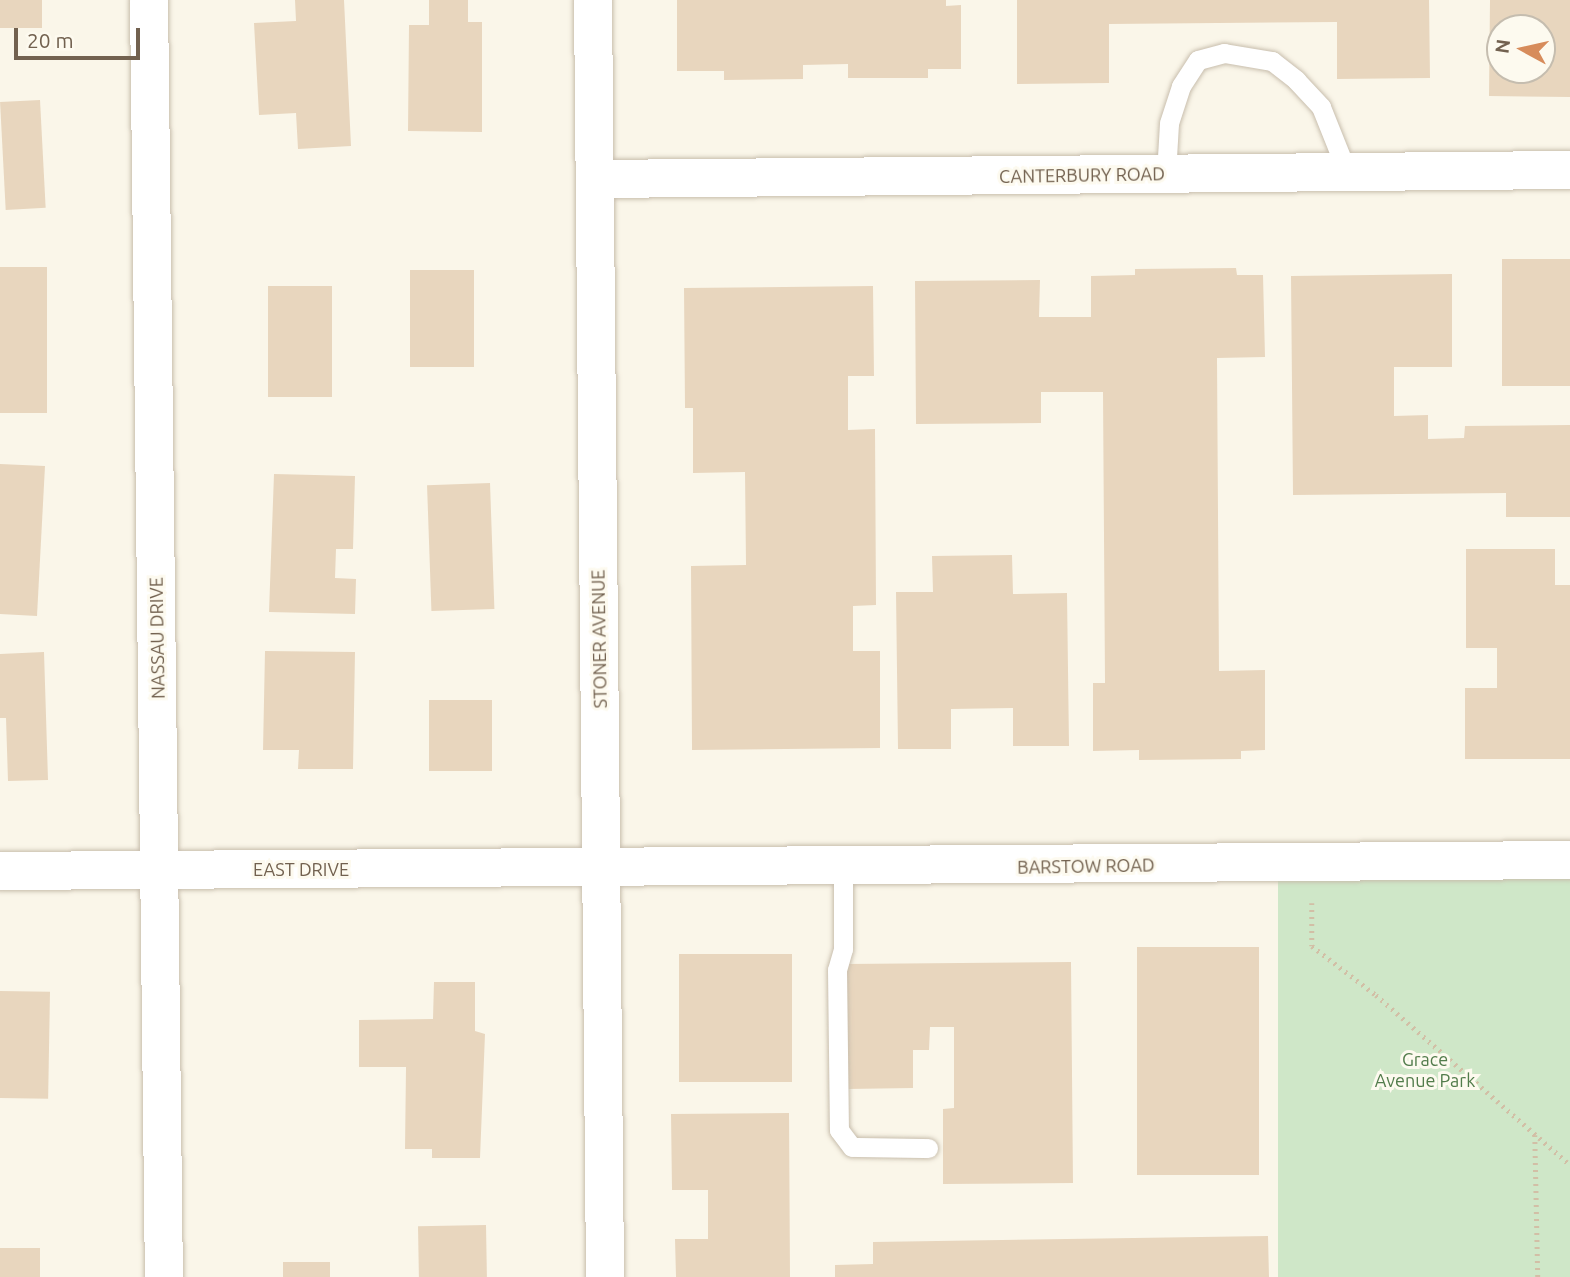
<!DOCTYPE html>
<html>
<head>
<meta charset="utf-8">
<style>
  body { margin:0 }
  #map { position:relative; width:1570px; height:1277px; overflow:hidden; background:#faf6e9; font-family:Ubuntu,sans-serif }
  div>[style] { position:absolute }
  .green>* { inset:0; background:#cfe7c8; transform-origin:0 0 }
  .building>* { inset:0; background:#e8d6be; transform-origin:0 0 }
  .path>* { height:4.5px; margin-top:-2.25px; transform-origin:0; background:repeating-linear-gradient(90deg,#d2bfa6 0 2px,transparent 0 7px) }
  .roads { filter:drop-shadow(0 0 2px #c8bead) drop-shadow(0 0 2px #c8bead) }
  .service>* { height:19px; margin:-9.5px; padding:0 9.5px; transform-origin:9.5px; border-radius:9.5px; background:#fff }
  .minor>* { height:38px; margin:-19px; padding:0 19px; transform-origin:19px; border-radius:19px; background:#fff }
  span { translate:-50% -50%; white-space:nowrap; text-align:center; line-height:1.15; -webkit-text-stroke:6px #fdfaef; paint-order:stroke }
  .street-label { font-size:18px; color:#72614f }
  .park-label { font-size:18px; color:#527c4b }
  .north { position:absolute; left:1486px; top:14px; width:70px; height:70px; box-sizing:border-box; background:#fdfaef; border:2px solid #c5bdaf; border-radius:50%; rotate:278deg; font-size:19px; font-weight:700; line-height:28px; text-align:center; color:#72614f }
  .north::after { content:''; display:block; margin:auto; width:24px; height:32px; background:#d78c5b; clip-path:polygon(50% 0,100% 100%,50% 72%,0 100%) }
  .scale { position:absolute; left:14px; top:28px; width:126px; height:32px; box-sizing:border-box; border:4px solid #72614f; border-top:0; padding-left:9px; font-size:21px; line-height:24px; white-space:nowrap; color:#72614f; -webkit-text-stroke:5px #fdfaef; paint-order:stroke }
</style>
</head>
<body>
<div id="map">
  <div class="green">
    <div style="left:1570px;top:860px;width:417px;height:292px;rotate:90deg"></div>
  </div>
  <div class="building">
    <div style="left:0;top:0;width:42px;height:28px"></div>
    <div style="clip-path:polygon(295px 0,344px 0,351px 146px,298px 149px,296px 113px,259px 115px,254px 23px,296px 21px)"></div>
    <div style="clip-path:polygon(429px 0,468px 0,468px 22px,482px 22px,482px 132px,408px 131px,409px 25px,429px 25px)"></div>
    <div style="clip-path:polygon(677px 0,946px 0,946px 6px,961px 5px,961px 69px,928px 69px,928px 78px,848px 78px,848px 64px,803px 65px,803px 79px,724px 80px,724px 71px,677px 71px)"></div>
    <div style="clip-path:polygon(1017px 0,1429px 0,1430px 78px,1337px 79px,1337px 22px,1109px 24px,1109px 83px,1017px 84px)"></div>
    <div style="clip-path:polygon(evenodd,1490px 0,1570px 0,1570px 97px,1489px 96px,1490px 0,1500px 28px,1542px 28px,1542px 70px,1500px 70px,1500px 28px)"></div>
    <div style="left:40px;top:100px;width:108px;height:40px;rotate:87deg"></div>
    <div style="left:1502px;top:259px;width:68px;height:127px"></div>
    <div style="left:0;top:267px;width:47px;height:146px"></div>
    <div style="clip-path:polygon(1236px 268px,1237px 275px,1263px 275px,1265px 357px,1217px 358px,1219px 671px,1265px 670px,1265px 750px,1241px 751px,1241px 759px,1139px 760px,1139px 750px,1093px 751px,1093px 683px,1105px 683px,1103px 392px,1041px 392px,1041px 423px,916px 424px,915px 281px,1040px 280px,1039px 317px,1091px 317px,1091px 276px,1135px 275px,1135px 269px)"></div>
    <div style="left:410px;top:270px;width:64px;height:97px"></div>
    <div style="clip-path:polygon(1452px 274px,1452px 367px,1394px 367px,1394px 416px,1428px 415px,1428px 439px,1464px 438px,1465px 426px,1570px 425px,1570px 517px,1506px 517px,1506px 493px,1293px 495px,1291px 276px)"></div>
    <div style="left:268px;top:286px;width:64px;height:111px"></div>
    <div style="clip-path:polygon(873px 286px,874px 376px,848px 376px,848px 430px,875px 429px,876px 605px,853px 606px,853px 651px,880px 651px,880px 748px,692px 750px,691px 566px,746px 565px,745px 472px,693px 473px,693px 408px,685px 408px,684px 288px)"></div>
    <div style="clip-path:polygon(0 464px,45px 466px,37px 616px,0 614px)"></div>
    <div style="clip-path:polygon(274px 474px,355px 476px,353px 549px,336px 549px,335px 578px,356px 579px,355px 614px,269px 612px)"></div>
    <div style="left:490px;top:483px;width:126px;height:63px;rotate:88deg"></div>
    <div style="clip-path:polygon(1466px 549px,1555px 549px,1555px 585px,1570px 585px,1570px 759px,1465px 759px,1465px 688px,1497px 688px,1497px 648px,1466px 648px)"></div>
    <div style="clip-path:polygon(1012px 555px,1013px 594px,1067px 593px,1069px 746px,1013px 746px,1013px 708px,951px 709px,951px 749px,898px 749px,896px 592px,933px 592px,932px 556px)"></div>
    <div style="clip-path:polygon(265px 651px,355px 652px,353px 769px,298px 769px,299px 750px,263px 750px)"></div>
    <div style="clip-path:polygon(44px 652px,48px 780px,8px 781px,6px 718px,0 718px,0 654px)"></div>
    <div style="left:429px;top:700px;width:63px;height:71px"></div>
    <div style="left:1259px;top:947px;width:228px;height:122px;rotate:90deg"></div>
    <div style="left:792px;top:954px;width:128px;height:113px;rotate:90deg"></div>
    <div style="clip-path:polygon(1071px 962px,1073px 1183px,943px 1184px,943px 1109px,954px 1108px,954px 1027px,930px 1027px,929px 1050px,913px 1050px,913px 1088px,847px 1089px,846px 964px)"></div>
    <div style="clip-path:polygon(434px 982px,475px 982px,475px 1031px,485px 1034px,480px 1158px,432px 1158px,432px 1149px,405px 1149px,406px 1067px,359px 1067px,359px 1020px,433px 1019px)"></div>
    <div style="left:0;top:991px;width:50px;height:107px;rotate:1deg"></div>
    <div style="clip-path:polygon(789px 1113px,790px 1277px,676px 1277px,675px 1239px,708px 1239px,708px 1190px,672px 1190px,671px 1114px)"></div>
    <div style="left:486px;top:1225px;width:52px;height:68px;rotate:89deg"></div>
    <div style="clip-path:polygon(1268px 1236px,1269px 1277px,835px 1277px,835px 1265px,873px 1264px,873px 1242px)"></div>
    <div style="left:0;top:1248px;width:40px;height:29px"></div>
    <div style="left:283px;top:1262px;width:47px;height:15px"></div>
  </div>
  <div class="path">
    <div style="left:1312px;top:903px;width:43px;rotate:90deg"></div>
    <div style="left:1312px;top:946px;width:81px;rotate:37.4deg"></div>
    <div style="left:1376px;top:995px;width:258px;rotate:41.2deg"></div>
    <div style="left:1535px;top:1135px;width:142px;rotate:88.8deg"></div>
  </div>
  <div class="roads">
    <div class="service">
      <div style="left:1166px;top:174px;width:51px;rotate:-86.6deg"></div>
      <div style="left:1169px;top:123px;width:39px;rotate:-72deg"></div>
      <div style="left:1181px;top:86px;width:31px;rotate:-57deg"></div>
      <div style="left:1198px;top:60px;width:27px;rotate:-15deg"></div>
      <div style="left:1224px;top:53px;width:49px;rotate:9.5deg"></div>
      <div style="left:1272px;top:61px;width:31px;rotate:38deg"></div>
      <div style="left:1296px;top:80px;width:37px;rotate:47deg"></div>
      <div style="left:1321px;top:107px;width:70px;rotate:68.2deg"></div>
      <div style="left:843px;top:868px;width:81px;rotate:90deg"></div>
      <div style="left:843px;top:949px;width:22px;rotate:106deg"></div>
      <div style="left:837px;top:970px;width:160px;rotate:89.3deg"></div>
      <div style="left:839px;top:1130px;width:21px;rotate:53deg"></div>
      <div style="left:852px;top:1147px;width:76px;rotate:0.8deg"></div>
    </div>
    <div class="minor">
      <div style="left:149px;top:0;width:1277px;rotate:89.33deg"></div>
      <div style="left:593px;top:0;width:1277px;rotate:89.46deg"></div>
      <div style="left:595px;top:179px;width:975px;rotate:-0.53deg"></div>
      <div style="left:0;top:871px;width:1570px;rotate:-0.4deg"></div>
    </div>
  </div>
  <div class="street-label">
    <span style="left:1082px;top:175px;rotate:-1deg">CANTERBURY ROAD</span>
    <span style="left:157px;top:638px;rotate:-91deg">NASSAU DRIVE</span>
    <span style="left:599px;top:639px;rotate:-91deg">STONER AVENUE</span>
    <span style="left:1086px;top:866px;rotate:-1deg">BARSTOW ROAD</span>
    <span style="left:301px;top:869px">EAST DRIVE</span>
  </div>
  <div class="park-label">
    <span style="left:1425px;top:1070px">Grace<br>Avenue Park</span>
  </div>
  <div class="north">N</div>
  <div class="scale">20 m</div>
</div>
</body>
</html>
